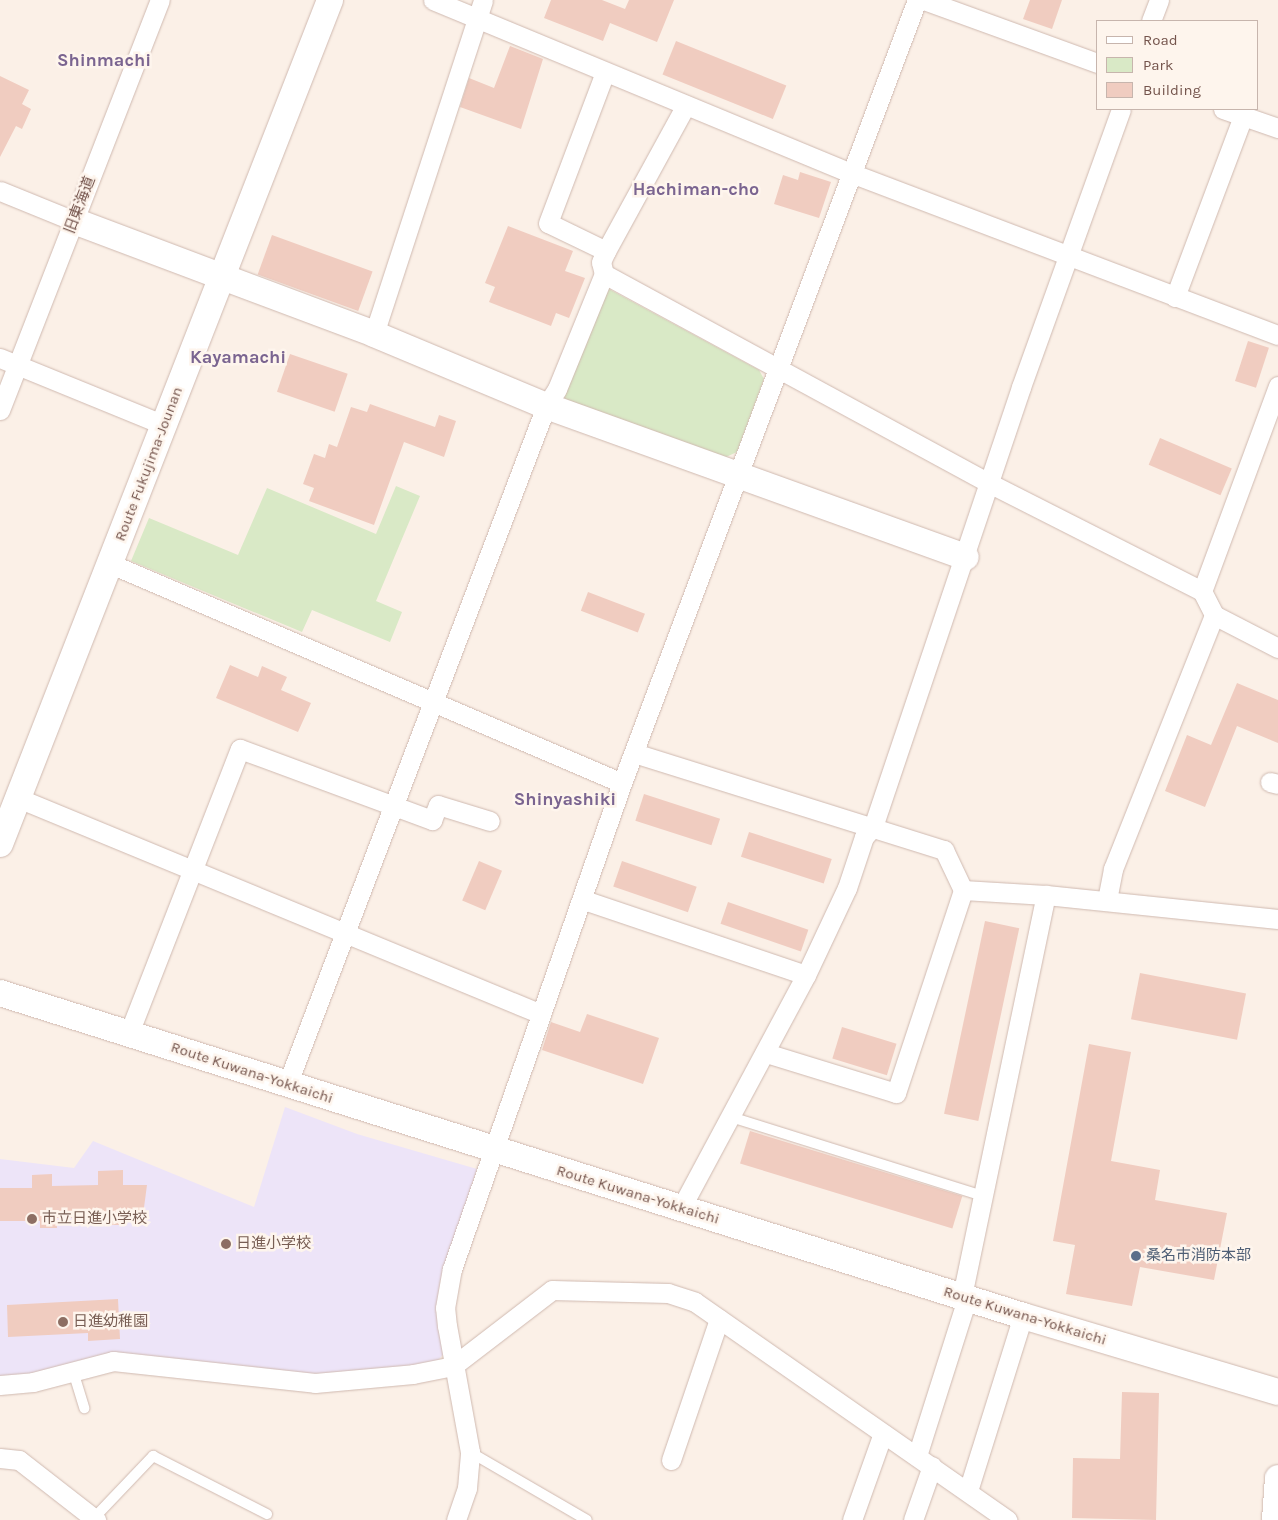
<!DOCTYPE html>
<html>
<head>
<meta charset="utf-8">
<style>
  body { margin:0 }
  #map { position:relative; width:1278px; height:1520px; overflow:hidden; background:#fbf0e7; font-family:Karla,"Noto Sans JP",sans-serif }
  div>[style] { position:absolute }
  .education>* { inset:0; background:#ede4f8 }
  .green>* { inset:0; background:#d9e9c6 }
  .building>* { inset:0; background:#f0ccc0; transform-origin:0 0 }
  .roads { filter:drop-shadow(0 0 1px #cfb9b0) drop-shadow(0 0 1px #cfb9b0) }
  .lane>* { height:10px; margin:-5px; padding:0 5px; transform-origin:5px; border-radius:5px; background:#fff }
  .street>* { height:19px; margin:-9.5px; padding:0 9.5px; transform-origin:9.5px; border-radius:9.5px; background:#fff }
  .secondary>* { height:26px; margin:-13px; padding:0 13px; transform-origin:13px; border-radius:13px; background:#fff }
  .dots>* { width:14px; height:14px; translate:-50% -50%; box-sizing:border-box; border:2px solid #fef5ed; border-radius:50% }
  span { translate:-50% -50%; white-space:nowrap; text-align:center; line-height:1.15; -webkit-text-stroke:5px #fef5ed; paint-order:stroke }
  .street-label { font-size:15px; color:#74544c }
  .education-label { font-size:15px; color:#785e54 }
  .left { translate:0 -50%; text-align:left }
  .service-label { font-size:15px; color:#4e5e75 }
  .quarter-label { font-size:18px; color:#7a6490; font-weight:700 }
  .legend { position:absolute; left:1096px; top:20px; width:162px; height:90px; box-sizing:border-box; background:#fef5ed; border:1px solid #c7b5ad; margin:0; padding:6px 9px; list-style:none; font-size:15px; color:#74544c }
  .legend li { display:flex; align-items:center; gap:10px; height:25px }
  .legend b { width:25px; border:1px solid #c7b5ad }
</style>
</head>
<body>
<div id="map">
  <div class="education">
    <div style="clip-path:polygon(285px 1107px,357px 1134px,477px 1169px,440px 1282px,437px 1315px,444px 1353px,435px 1364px,333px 1376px,113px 1354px,32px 1375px,0 1378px,0 1159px,74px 1168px,93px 1141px,254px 1207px)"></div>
  </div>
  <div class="green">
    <div style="clip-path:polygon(609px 289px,759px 370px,764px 379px,737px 452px,726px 457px,565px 399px,562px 391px)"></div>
    <div style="clip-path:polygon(396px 486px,420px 496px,376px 601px,402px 612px,390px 642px,312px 610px,302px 632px,131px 561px,149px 518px,238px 555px,267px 488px,376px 534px)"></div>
  </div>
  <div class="building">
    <div style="clip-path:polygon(551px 0,602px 0,625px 9px,629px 0,674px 0,657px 42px,610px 23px,603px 41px,544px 18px)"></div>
    <div style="clip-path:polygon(1030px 0,1062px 0,1052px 29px,1023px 19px)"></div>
    <div style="left:676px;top:41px;width:119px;height:36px;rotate:22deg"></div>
    <div style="clip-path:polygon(510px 46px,543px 59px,521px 129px,460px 107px,469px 78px,494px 88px)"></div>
    <div style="clip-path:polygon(0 76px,29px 90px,22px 104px,31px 109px,22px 129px,16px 126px,0 157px)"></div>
    <div style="clip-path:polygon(800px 172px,831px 182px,819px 218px,774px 204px,783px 175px,798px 180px)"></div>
    <div style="clip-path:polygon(508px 226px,573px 251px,565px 271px,585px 278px,569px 318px,556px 313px,551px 326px,489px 302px,495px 287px,485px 283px)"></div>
    <div style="left:272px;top:235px;width:107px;height:42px;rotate:20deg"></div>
    <div style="left:1248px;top:341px;width:22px;height:42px;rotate:18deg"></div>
    <div style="left:290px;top:354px;width:61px;height:40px;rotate:19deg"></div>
    <div style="clip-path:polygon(370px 404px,435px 427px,439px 415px,456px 421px,444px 457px,404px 442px,374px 525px,309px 501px,314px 488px,303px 484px,314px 454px,325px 458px,329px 444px,337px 447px,351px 407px,367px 412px)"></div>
    <div style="left:1160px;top:438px;width:78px;height:29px;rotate:23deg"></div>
    <div style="left:588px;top:592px;width:61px;height:20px;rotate:21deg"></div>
    <div style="clip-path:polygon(230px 665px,258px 677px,262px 666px,287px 677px,281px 690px,311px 703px,298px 732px,216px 698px)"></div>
    <div style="clip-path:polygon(1237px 683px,1278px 700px,1278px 743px,1237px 726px,1205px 807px,1165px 791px,1187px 735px,1211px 745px)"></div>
    <div style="left:644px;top:794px;width:80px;height:28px;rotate:18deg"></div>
    <div style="left:749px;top:832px;width:87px;height:26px;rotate:18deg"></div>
    <div style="left:479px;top:861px;width:25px;height:43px;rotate:23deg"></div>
    <div style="left:622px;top:861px;width:79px;height:27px;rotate:19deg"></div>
    <div style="left:728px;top:902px;width:85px;height:23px;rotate:19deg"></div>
    <div style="left:985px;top:921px;width:35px;height:197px;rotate:12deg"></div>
    <div style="left:1140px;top:973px;width:108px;height:47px;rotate:11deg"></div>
    <div style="clip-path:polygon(587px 1014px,659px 1038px,643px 1084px,542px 1050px,551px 1022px,580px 1032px)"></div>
    <div style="left:842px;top:1027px;width:57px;height:33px;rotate:17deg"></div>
    <div style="clip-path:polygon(1089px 1044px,1131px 1052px,1111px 1161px,1160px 1170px,1155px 1200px,1227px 1213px,1214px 1280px,1140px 1267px,1132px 1306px,1066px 1294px,1075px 1245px,1053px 1241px)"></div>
    <div style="left:750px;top:1131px;width:222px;height:34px;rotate:17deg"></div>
    <div style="clip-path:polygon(123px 1170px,123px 1185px,147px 1185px,143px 1215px,125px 1215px,125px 1225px,106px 1225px,106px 1217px,56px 1218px,57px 1228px,40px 1228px,40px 1221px,0 1221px,0 1188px,32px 1188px,32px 1175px,52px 1174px,52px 1186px,98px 1185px,98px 1171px)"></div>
    <div style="clip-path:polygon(118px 1299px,120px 1339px,88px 1341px,88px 1333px,8px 1337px,7px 1305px)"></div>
    <div style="clip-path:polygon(1122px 1392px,1159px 1393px,1156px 1520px,1072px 1518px,1073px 1458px,1120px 1459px)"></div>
  </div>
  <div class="roads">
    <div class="lane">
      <div style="left:731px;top:1117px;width:264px;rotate:17.4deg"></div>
      <div style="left:73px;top:1371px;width:39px;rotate:73deg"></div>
      <div style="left:470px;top:1452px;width:135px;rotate:30.2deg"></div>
      <div style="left:94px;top:1518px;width:86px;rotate:-46.4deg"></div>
      <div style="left:153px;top:1456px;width:128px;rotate:27deg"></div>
    </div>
    <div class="street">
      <div style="left:433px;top:0;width:452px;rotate:22.5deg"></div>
      <div style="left:851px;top:173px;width:457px;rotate:20.8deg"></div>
      <div style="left:924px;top:0;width:184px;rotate:20deg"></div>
      <div style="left:1151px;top:21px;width:22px;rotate:-69deg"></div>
      <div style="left:1223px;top:109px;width:58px;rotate:19.1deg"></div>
      <div style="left:0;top:191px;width:80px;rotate:22.1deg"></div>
      <div style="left:606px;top:251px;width:166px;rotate:-61.3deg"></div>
      <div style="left:604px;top:274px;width:440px;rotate:28.5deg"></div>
      <div style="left:991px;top:484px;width:237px;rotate:26.9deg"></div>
      <div style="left:1175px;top:297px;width:193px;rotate:-69.4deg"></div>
      <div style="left:374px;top:334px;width:351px;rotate:-71.9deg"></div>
      <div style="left:0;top:358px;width:177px;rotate:22.2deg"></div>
      <div style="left:1278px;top:386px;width:219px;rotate:110.3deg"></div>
      <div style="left:1202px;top:591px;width:27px;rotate:63deg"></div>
      <div style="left:1214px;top:615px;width:72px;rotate:27.3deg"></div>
      <div style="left:0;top:410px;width:440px;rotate:-68.7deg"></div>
      <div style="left:111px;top:564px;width:556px;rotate:23.2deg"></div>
      <div style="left:634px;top:753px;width:325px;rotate:17.4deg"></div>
      <div style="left:944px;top:850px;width:44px;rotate:64.6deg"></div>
      <div style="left:1270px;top:782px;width:8px;rotate:14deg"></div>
      <div style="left:18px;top:798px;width:566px;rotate:22.44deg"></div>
      <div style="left:584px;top:900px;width:234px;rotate:18.7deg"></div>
      <div style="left:1107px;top:900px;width:32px;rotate:-79deg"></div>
      <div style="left:1113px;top:869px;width:273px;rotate:-68.3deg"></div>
      <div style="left:129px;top:1033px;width:305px;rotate:-68.7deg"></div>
      <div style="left:240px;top:749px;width:205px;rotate:20.3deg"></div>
      <div style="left:432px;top:820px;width:16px;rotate:-68deg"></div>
      <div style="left:438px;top:805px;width:54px;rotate:17.1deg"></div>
      <div style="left:766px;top:1053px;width:136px;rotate:17.1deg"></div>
      <div style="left:896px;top:1093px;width:214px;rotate:-71.7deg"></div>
      <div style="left:963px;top:890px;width:83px;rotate:3.4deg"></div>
      <div style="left:287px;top:1085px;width:727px;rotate:-69.12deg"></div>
      <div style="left:546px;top:406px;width:20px;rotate:-57deg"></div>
      <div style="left:557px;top:389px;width:124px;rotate:-67.8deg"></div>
      <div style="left:604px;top:274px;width:12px;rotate:-104deg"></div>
      <div style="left:601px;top:262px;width:12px;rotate:-66deg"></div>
      <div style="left:606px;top:251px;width:64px;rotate:-154.2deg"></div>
      <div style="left:548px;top:223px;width:161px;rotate:-69.3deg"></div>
      <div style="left:681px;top:1208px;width:264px;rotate:-61.8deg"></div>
      <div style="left:806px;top:975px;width:96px;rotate:-64.8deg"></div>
      <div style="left:847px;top:888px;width:54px;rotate:-71.6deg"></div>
      <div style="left:864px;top:837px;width:13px;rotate:-48deg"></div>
      <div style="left:873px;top:827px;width:464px;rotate:-71.4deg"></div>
      <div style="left:1021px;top:387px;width:295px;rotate:-70.2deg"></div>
      <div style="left:962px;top:1296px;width:410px;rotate:-78.2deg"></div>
      <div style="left:1046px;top:895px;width:233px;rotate:5.9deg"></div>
      <div style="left:0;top:1385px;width:33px;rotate:-5deg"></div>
      <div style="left:33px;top:1382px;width:83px;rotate:-14.7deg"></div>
      <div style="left:113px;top:1361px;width:203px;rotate:6.2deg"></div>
      <div style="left:315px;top:1383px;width:98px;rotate:-5.2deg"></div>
      <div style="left:413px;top:1374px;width:41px;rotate:-11.3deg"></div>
      <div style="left:453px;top:1366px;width:125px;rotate:-37.5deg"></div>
      <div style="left:552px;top:1290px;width:116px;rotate:1.5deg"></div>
      <div style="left:668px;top:1293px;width:28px;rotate:18deg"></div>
      <div style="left:695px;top:1302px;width:381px;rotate:34.9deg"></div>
      <div style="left:917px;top:1456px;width:166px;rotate:-72.4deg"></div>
      <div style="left:0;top:1458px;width:19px;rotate:6deg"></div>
      <div style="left:19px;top:1460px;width:98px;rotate:37.9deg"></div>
      <div style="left:671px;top:1460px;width:149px;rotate:-71.2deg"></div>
      <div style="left:968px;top:1491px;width:183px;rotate:-72.6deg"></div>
      <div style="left:456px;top:1520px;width:34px;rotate:-71deg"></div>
      <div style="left:467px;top:1488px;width:36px;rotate:-85deg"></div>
      <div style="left:470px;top:1452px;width:128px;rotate:-100.3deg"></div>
      <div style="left:447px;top:1326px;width:18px;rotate:-96deg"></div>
      <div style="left:445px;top:1308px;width:40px;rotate:-80deg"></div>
      <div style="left:452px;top:1269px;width:515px;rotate:-70.72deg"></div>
      <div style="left:622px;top:783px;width:837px;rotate:-69.36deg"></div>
      <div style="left:852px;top:1520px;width:92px;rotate:-70.4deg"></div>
      <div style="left:913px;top:1520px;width:57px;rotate:-70.6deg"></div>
    </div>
    <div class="secondary">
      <div style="left:74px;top:221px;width:321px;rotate:20.6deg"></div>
      <div style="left:374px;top:334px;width:186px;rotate:22.7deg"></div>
      <div style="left:546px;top:406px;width:446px;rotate:19.8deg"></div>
      <div style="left:0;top:844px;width:906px;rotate:-68.64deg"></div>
      <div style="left:0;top:993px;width:1073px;rotate:17.52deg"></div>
      <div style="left:1023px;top:1316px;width:266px;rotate:16.6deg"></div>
      <div style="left:1275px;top:1520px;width:42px;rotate:-85.9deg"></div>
    </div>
  </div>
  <div class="dots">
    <div style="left:32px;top:1219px;background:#8d6e63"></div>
    <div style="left:226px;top:1244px;background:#8d6e63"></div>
    <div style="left:1136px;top:1256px;background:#5c6f8a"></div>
    <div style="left:63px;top:1322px;background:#8d6e63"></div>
  </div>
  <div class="street-label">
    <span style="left:80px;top:205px;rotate:-69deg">旧東海道</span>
    <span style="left:149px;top:464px;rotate:-69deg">Route Fukujima-Jounan</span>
    <span style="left:252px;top:1073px;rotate:18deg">Route Kuwana-Yokkaichi</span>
    <span style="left:638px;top:1195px;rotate:17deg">Route Kuwana-Yokkaichi</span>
    <span style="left:1025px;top:1316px;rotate:17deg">Route Kuwana-Yokkaichi</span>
  </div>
  <div class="education-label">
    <span class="left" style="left:42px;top:1219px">市立日進小学校</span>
    <span class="left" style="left:236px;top:1244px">日進小学校</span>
    <span class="left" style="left:73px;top:1322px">日進幼稚園</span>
  </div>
  <div class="service-label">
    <span class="left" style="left:1146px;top:1256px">桑名市消防本部</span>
  </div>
  <div class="quarter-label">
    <span style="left:104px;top:60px">Shinmachi</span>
    <span style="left:696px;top:189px">Hachiman-cho</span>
    <span style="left:238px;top:357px">Kayamachi</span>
    <span style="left:565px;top:799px">Shinyashiki</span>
  </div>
  <ul class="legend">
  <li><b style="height:6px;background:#fff"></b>Road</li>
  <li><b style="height:14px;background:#d9e9c6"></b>Park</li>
  <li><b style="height:14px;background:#f0ccc0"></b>Building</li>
  </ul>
</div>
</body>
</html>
